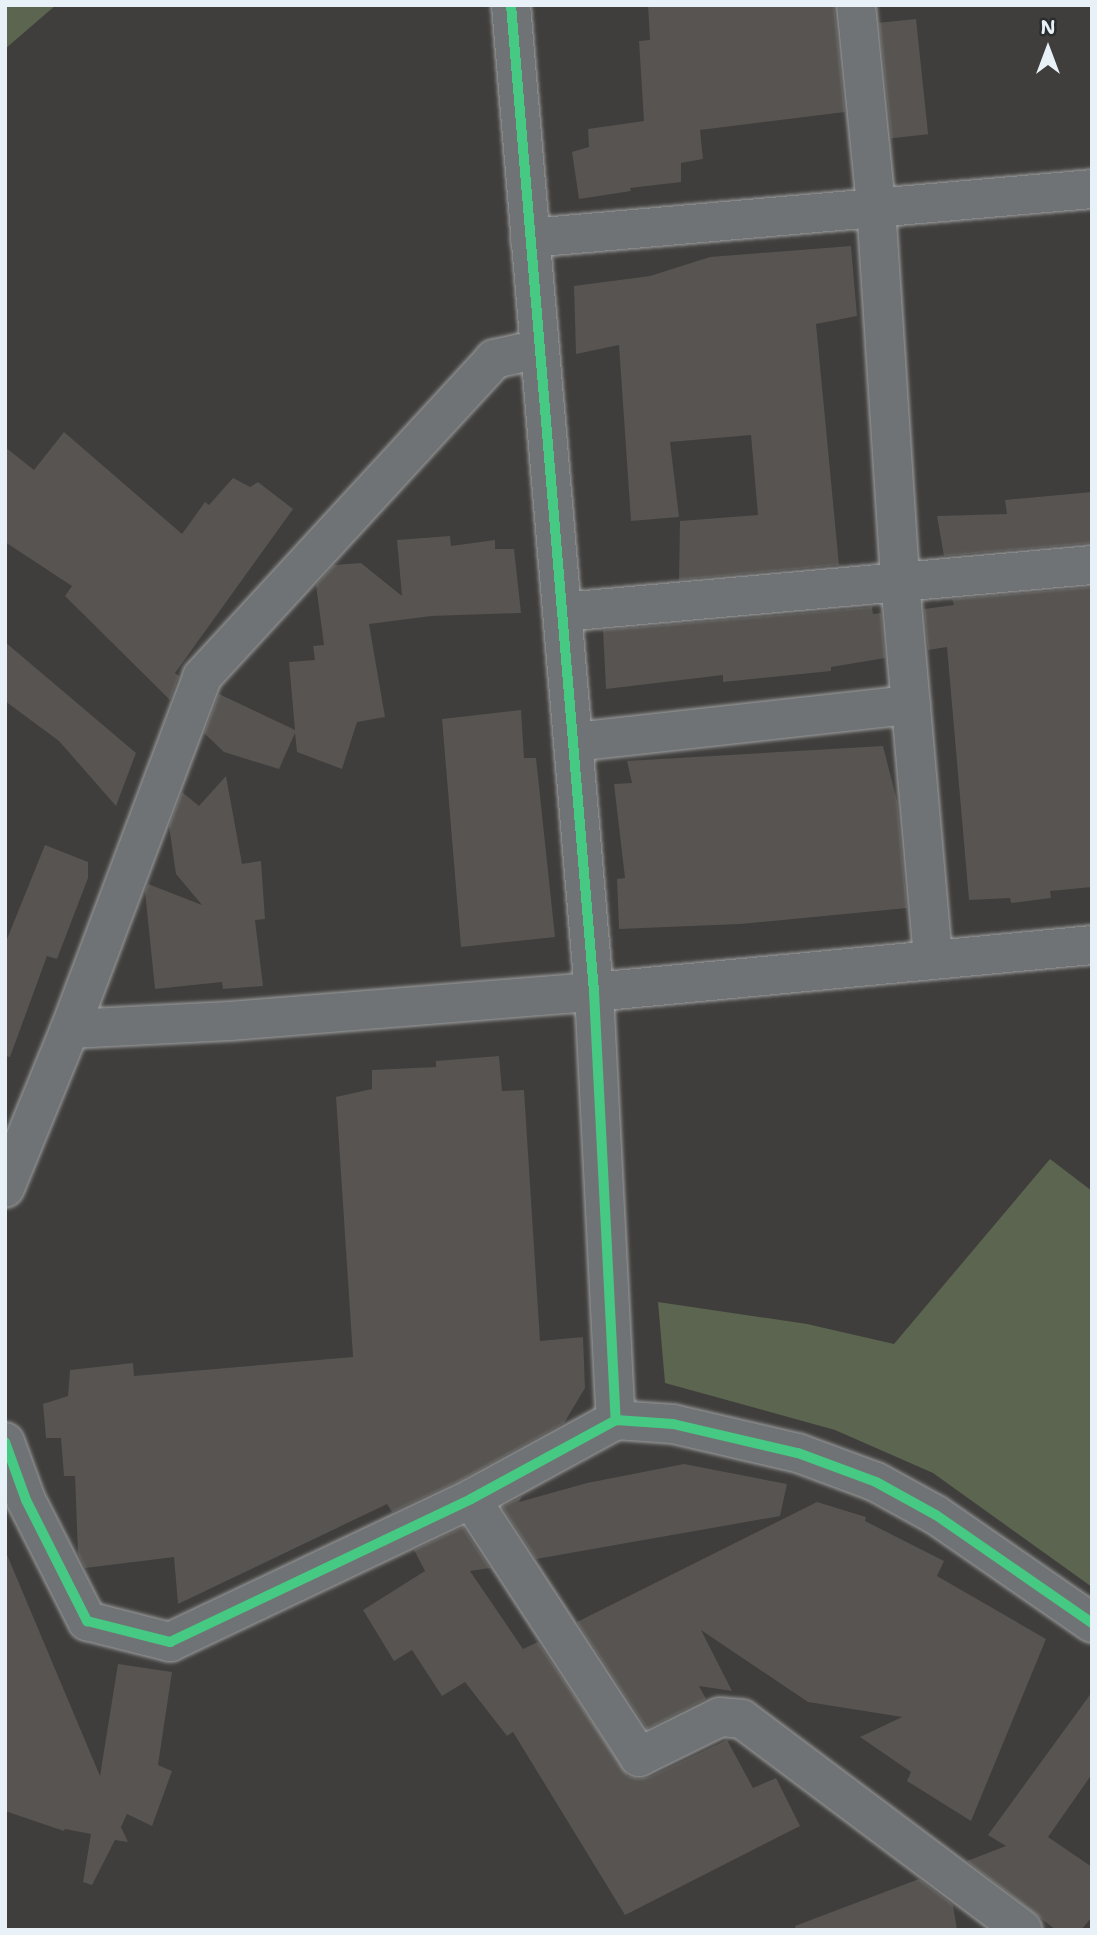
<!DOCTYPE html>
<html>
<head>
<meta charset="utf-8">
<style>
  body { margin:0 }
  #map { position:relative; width:1097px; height:1935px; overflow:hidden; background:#3f3e3c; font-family:"Shantell Sans",sans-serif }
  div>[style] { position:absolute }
  .green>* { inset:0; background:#5c654f }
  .building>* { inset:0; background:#575451; transform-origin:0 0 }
  .roads { filter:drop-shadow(0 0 2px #9fa0a1) drop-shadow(0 0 2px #9fa0a1) }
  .minor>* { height:38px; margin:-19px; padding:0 19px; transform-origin:19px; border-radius:19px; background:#6f7375 }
  .cycleway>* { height:10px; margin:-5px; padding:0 5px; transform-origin:5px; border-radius:5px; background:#46c982 }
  span { translate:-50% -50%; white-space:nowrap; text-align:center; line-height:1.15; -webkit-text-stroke:5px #2a2d2e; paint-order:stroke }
  .frame { position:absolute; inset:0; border:7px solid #e8f1f8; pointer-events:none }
  .north { position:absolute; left:1013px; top:14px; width:70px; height:70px; -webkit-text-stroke:5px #2a2d2e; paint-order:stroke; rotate:0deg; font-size:19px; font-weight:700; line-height:28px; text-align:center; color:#e8f1f8 }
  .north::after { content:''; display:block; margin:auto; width:24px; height:32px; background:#e8f1f8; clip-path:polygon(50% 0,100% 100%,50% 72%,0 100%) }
</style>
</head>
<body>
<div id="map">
  <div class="green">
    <div style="clip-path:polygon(5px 5px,56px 5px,5px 49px)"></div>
    <div style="clip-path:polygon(1050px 1159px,1092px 1191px,1092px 1587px,933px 1473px,835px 1430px,665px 1383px,658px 1302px,807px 1324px,894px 1344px)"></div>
  </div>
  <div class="building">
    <div style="clip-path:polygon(648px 5px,834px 5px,845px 112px,700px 130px,703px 159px,681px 163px,681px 182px,630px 188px,631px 191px,579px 199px,572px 152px,589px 147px,588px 129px,644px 121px,639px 41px,650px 40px)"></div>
    <div style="left:916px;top:19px;width:116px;height:37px;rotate:84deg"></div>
    <div style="clip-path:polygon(851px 246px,857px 316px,816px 324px,839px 565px,679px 580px,680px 521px,758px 515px,751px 435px,670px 442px,679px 517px,631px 521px,619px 345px,576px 354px,574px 286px,650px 276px,710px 257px)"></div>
    <div style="clip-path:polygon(64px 432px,182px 534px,205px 502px,209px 505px,233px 478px,250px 487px,258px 482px,293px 509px,175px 673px,179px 676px,170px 700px,65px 596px,72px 586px,5px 542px,5px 447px,34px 470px)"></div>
    <div style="clip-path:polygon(1092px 492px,1092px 543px,944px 556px,937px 516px,1007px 514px,1005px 500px)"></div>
    <div style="clip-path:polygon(450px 536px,451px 546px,495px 540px,495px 549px,514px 549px,521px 613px,431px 616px,369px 624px,385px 717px,357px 722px,342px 769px,297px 752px,295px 733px,279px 769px,224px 752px,204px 733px,219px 694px,295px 730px,289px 662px,315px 660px,313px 646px,324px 645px,316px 585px,334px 565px,361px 563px,402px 596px,397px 540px)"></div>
    <div style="clip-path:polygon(1092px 587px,1092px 887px,1050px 891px,1051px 898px,1011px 903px,1010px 898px,969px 900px,947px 647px,928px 650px,924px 609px,954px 605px,952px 599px)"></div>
    <div style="clip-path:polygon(872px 607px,873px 614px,881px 613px,885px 658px,831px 667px,831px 671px,723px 682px,723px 675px,606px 689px,603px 630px)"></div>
    <div style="clip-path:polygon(5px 642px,136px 753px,116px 806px,59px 741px,5px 701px)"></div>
    <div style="clip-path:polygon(521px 710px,524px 758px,536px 758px,555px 937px,461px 947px,442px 719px)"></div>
    <div style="clip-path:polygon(883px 746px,897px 801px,907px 908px,740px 924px,619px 929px,617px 879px,625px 878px,614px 784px,632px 783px,627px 761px)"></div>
    <div style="clip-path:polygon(226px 776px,242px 864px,261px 861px,265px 919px,255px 920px,263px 986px,223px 989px,222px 982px,155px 989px,145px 891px,148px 884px,202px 905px,176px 874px,169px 826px,182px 792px,199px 806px)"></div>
    <div style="clip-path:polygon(45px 845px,88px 862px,88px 878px,57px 959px,47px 956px,10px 1057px,5px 1056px,5px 944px)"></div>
    <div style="clip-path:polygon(499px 1056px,502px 1091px,524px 1090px,540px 1341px,583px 1337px,585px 1388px,564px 1423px,461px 1480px,392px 1512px,387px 1504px,178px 1604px,174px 1557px,85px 1568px,78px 1554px,75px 1476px,64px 1476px,61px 1438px,46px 1438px,43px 1404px,68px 1396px,70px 1370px,133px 1363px,134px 1376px,353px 1357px,336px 1097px,372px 1089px,372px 1070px,436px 1067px,436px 1061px)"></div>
    <div style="clip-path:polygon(684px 1464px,787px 1484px,780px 1516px,536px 1559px,502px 1507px,522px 1496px,519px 1502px,587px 1483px)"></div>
    <div style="clip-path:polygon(817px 1502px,866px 1517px,865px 1521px,944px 1561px,937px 1576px,1046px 1639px,971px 1821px,907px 1781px,911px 1772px,860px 1737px,902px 1717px,808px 1702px,701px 1630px,732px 1691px,699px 1686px,706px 1699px,647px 1729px,577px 1622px)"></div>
    <div style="clip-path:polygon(463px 1527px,490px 1568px,470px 1571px,523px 1649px,538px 1642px,628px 1776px,638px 1779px,649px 1777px,727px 1740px,753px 1788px,776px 1778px,800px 1826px,625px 1915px,513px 1732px,507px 1736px,465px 1682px,442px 1696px,412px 1650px,394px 1661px,363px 1610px,425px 1571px,414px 1550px)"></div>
    <div style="clip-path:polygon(5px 1550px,100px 1776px,118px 1664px,172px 1672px,158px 1765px,172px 1771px,152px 1826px,127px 1814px,121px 1827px,128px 1842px,115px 1840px,92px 1885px,83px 1882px,91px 1834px,65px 1829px,64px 1831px,5px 1811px)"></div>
    <div style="clip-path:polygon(1092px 1692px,1092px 1774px,1048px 1837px,1092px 1867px,1092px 1917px,1081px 1930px,1056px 1930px,967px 1861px,1006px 1846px,988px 1835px)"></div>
    <div style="clip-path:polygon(919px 1879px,953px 1905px,957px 1930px,796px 1930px,795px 1926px)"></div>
  </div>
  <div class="roads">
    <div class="minor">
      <div style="left:511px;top:5px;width:990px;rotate:85.19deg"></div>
      <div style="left:594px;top:992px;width:429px;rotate:87.1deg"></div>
      <div style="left:856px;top:5px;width:202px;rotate:84.3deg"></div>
      <div style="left:876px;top:206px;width:376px;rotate:86.3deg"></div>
      <div style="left:900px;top:581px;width:379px;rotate:85deg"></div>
      <div style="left:530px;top:238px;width:564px;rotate:-4.98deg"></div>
      <div style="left:563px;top:612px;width:531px;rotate:-5.08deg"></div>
      <div style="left:574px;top:742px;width:339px;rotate:-6.3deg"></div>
      <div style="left:70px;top:1029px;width:160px;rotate:-2.9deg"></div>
      <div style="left:230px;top:1021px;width:365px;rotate:-4.6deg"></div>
      <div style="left:594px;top:992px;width:500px;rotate:-5.39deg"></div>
      <div style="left:5px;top:1188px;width:172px;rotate:-67.8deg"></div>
      <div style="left:70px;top:1029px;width:376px;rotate:-69.4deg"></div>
      <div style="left:202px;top:677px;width:432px;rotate:-47.4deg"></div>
      <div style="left:494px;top:359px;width:46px;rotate:-12.5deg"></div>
      <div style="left:5px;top:1442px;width:62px;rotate:70.1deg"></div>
      <div style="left:26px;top:1500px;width:136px;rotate:63.2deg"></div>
      <div style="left:87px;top:1621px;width:86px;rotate:14.2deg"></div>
      <div style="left:170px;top:1642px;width:333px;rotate:-25.4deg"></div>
      <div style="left:471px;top:1499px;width:165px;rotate:-28.6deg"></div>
      <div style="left:616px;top:1420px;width:57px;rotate:4deg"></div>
      <div style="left:673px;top:1424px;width:128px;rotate:13.1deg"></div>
      <div style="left:798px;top:1453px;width:83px;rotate:20.4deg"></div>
      <div style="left:876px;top:1482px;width:68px;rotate:28.8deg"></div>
      <div style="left:936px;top:1515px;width:190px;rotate:34.7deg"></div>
      <div style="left:471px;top:1499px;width:308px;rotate:56.9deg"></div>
      <div style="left:639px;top:1757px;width:90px;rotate:-26.3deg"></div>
      <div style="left:720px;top:1717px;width:22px;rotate:5deg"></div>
      <div style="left:742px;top:1719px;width:351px;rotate:36.9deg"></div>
    </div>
  </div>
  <div class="cycleway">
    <div style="left:511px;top:5px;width:990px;rotate:85.19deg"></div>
    <div style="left:594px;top:992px;width:429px;rotate:87.1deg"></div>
    <div style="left:5px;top:1442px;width:62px;rotate:70.1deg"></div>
    <div style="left:26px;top:1500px;width:136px;rotate:63.2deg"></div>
    <div style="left:87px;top:1621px;width:86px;rotate:14.2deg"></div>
    <div style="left:170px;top:1642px;width:333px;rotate:-25.4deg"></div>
    <div style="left:471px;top:1499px;width:165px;rotate:-28.6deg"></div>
    <div style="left:616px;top:1420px;width:57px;rotate:4deg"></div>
    <div style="left:673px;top:1424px;width:128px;rotate:13.1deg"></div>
    <div style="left:798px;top:1453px;width:83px;rotate:20.4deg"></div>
    <div style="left:876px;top:1482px;width:68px;rotate:28.8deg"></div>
    <div style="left:936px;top:1515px;width:190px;rotate:34.7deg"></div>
  </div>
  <div class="frame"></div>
  <div class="north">N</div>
</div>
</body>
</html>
